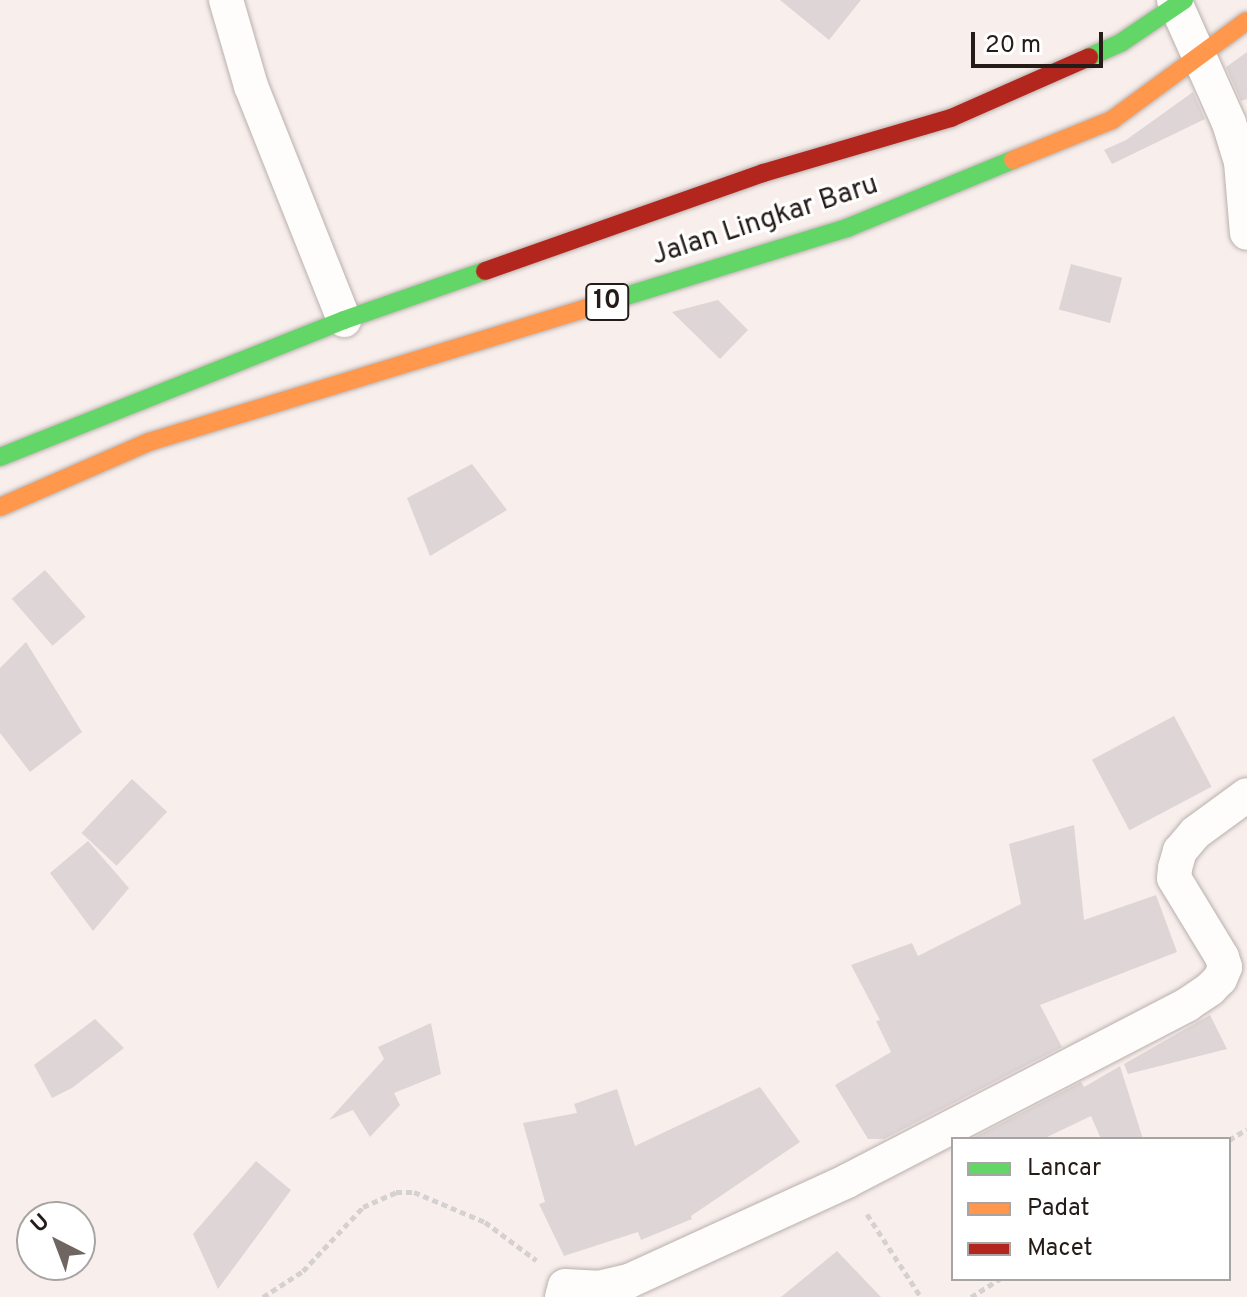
<!DOCTYPE html>
<html>
<head>
<meta charset="utf-8">
<style>
  body { margin:0 }
  #map { position:relative; width:1247px; height:1297px; overflow:hidden; background:#f8efec; font-family:Overpass,sans-serif }
  div>[style] { position:absolute }
  .building>* { inset:0; background:#ded5d6; transform-origin:0 0 }
  .path>* { height:5px; margin-top:-2.5px; transform-origin:0; background:repeating-linear-gradient(90deg,#d4d1d0 0 6px,transparent 0 10px) }
  .roads { filter:drop-shadow(0 0 2px #b9b0ad) drop-shadow(0 0 2px #b9b0ad) }
  .street>* { height:34px; margin:-17px; padding:0 17px; transform-origin:17px; border-radius:17px; background:#fefdfc }
  .fast>* { height:18px; margin:-9px; padding:0 9px; transform-origin:9px; border-radius:9px; background:#63d668 }
  .slow>* { height:18px; margin:-9px; padding:0 9px; transform-origin:9px; border-radius:9px; background:#ff974d }
  .jam>* { height:18px; margin:-9px; padding:0 9px; transform-origin:9px; border-radius:9px; background:#b3261e }
  span { translate:-50% -50%; white-space:nowrap; text-align:center; line-height:1.15; -webkit-text-stroke:6px #fff; paint-order:stroke }
  .shield-label span { padding:2px 6px; background:#fff; border:2px solid; border-radius:6px; -webkit-text-stroke-width:0 }
  .shield-label { font-size:26px; color:#251c18; font-weight:700 }
  .street-label { font-size:28px; color:#251c18 }
  .legend { position:absolute; left:951px; top:1137px; width:280px; height:144px; box-sizing:border-box; background:#fff; border:2px solid #a8a4a3; margin:0; padding:10px 14px; list-style:none; font-size:24px; color:#251c18 }
  .legend li { display:flex; align-items:center; gap:16px; height:40px }
  .legend b { width:40px; border:2px solid #a8a4a3 }
  .north { position:absolute; left:16px; top:1201px; width:80px; height:80px; box-sizing:border-box; background:#fff; border:2px solid #a8a4a3; border-radius:50%; rotate:318deg; font-size:22px; font-weight:700; line-height:32px; text-align:center; color:#251c18 }
  .north::after { content:''; display:block; margin:auto; width:28px; height:36px; background:#6f6662; clip-path:polygon(50% 0,100% 100%,50% 72%,0 100%) }
  .scale { position:absolute; left:971px; top:32px; width:132px; height:36px; box-sizing:border-box; border:4px solid #251c18; border-top:0; padding-left:10px; font-size:24px; line-height:28px; white-space:nowrap; color:#251c18; -webkit-text-stroke:6px #fff; paint-order:stroke }
</style>
</head>
<body>
<div id="map">
  <div class="building">
    <div style="clip-path:polygon(780px 0,861px 0,829px 40px)"></div>
    <div style="clip-path:polygon(1247px 52px,1247px 99px,1241px 101px,1226px 67px)"></div>
    <div style="clip-path:polygon(1193px 92px,1205px 119px,1112px 164px,1104px 150px,1126px 140px)"></div>
    <div style="left:1071px;top:264px;width:53px;height:47px;rotate:15deg"></div>
    <div style="clip-path:polygon(718px 300px,748px 330px,720px 359px,672px 312px)"></div>
    <div style="clip-path:polygon(472px 464px,507px 510px,430px 556px,407px 498px)"></div>
    <div style="left:45px;top:570px;width:62px;height:44px;rotate:49deg"></div>
    <div style="clip-path:polygon(26px 642px,82px 732px,30px 772px,0 733px,0 668px)"></div>
    <div style="left:1174px;top:716px;width:80px;height:93px;rotate:62deg"></div>
    <div style="left:132px;top:779px;width:48px;height:74px;rotate:43deg"></div>
    <div style="clip-path:polygon(1074px 825px,1084px 920px,1156px 895px,1177px 952px,1040px 1005px,1062px 1047px,884px 1139px,868px 1139px,835px 1085px,891px 1052px,876px 1021px,880px 1020px,851px 965px,912px 943px,918px 956px,1021px 904px,1009px 844px)"></div>
    <div style="clip-path:polygon(88px 841px,129px 888px,93px 931px,50px 873px)"></div>
    <div style="clip-path:polygon(1210px 1015px,1227px 1049px,1128px 1074px,1124px 1064px)"></div>
    <div style="clip-path:polygon(95px 1019px,124px 1048px,72px 1088px,52px 1098px,34px 1065px)"></div>
    <div style="clip-path:polygon(431px 1023px,441px 1074px,394px 1093px,400px 1105px,370px 1137px,353px 1110px,329px 1120px,384px 1059px,378px 1047px)"></div>
    <div style="clip-path:polygon(1120px 1066px,1143px 1139px,1101px 1139px,1091px 1116px,1043px 1139px,971px 1139px,1081px 1082px,1084px 1087px)"></div>
    <div style="clip-path:polygon(760px 1087px,800px 1142px,691px 1216px,692px 1219px,641px 1240px,638px 1232px,564px 1256px,539px 1204px,545px 1202px,523px 1123px,577px 1113px,574px 1104px,617px 1089px,635px 1146px)"></div>
    <div style="clip-path:polygon(256px 1161px,291px 1190px,218px 1289px,193px 1234px)"></div>
    <div style="clip-path:polygon(837px 1251px,881px 1297px,781px 1297px)"></div>
  </div>
  <div class="path">
    <div style="left:1229px;top:1140px;width:21px;rotate:-31deg"></div>
    <div style="left:867px;top:1214px;width:99px;rotate:57deg"></div>
    <div style="left:263px;top:1297px;width:48px;rotate:-33deg"></div>
    <div style="left:303px;top:1271px;width:88px;rotate:-46.8deg"></div>
    <div style="left:363px;top:1207px;width:36px;rotate:-24deg"></div>
    <div style="left:396px;top:1192px;width:18px"></div>
    <div style="left:414px;top:1192px;width:77px;rotate:22.9deg"></div>
    <div style="left:485px;top:1222px;width:64px;rotate:36.7deg"></div>
    <div style="left:971px;top:1297px;width:34px;rotate:-32deg"></div>
  </div>
  <div class="roads">
    <div class="street">
      <div style="left:226px;top:0;width:90px;rotate:73.8deg"></div>
      <div style="left:251px;top:86px;width:252px;rotate:68.3deg"></div>
      <div style="left:1174px;top:0;width:135px;rotate:65.9deg"></div>
      <div style="left:1229px;top:123px;width:41px;rotate:72.9deg"></div>
      <div style="left:1241px;top:162px;width:71px;rotate:85.2deg"></div>
      <div style="left:562px;top:1297px;width:11px;rotate:-75deg"></div>
      <div style="left:565px;top:1286px;width:33px;rotate:3deg"></div>
      <div style="left:598px;top:1288px;width:32px;rotate:-13deg"></div>
      <div style="left:629px;top:1281px;width:240px;rotate:-24.6deg"></div>
      <div style="left:847px;top:1181px;width:384px;rotate:-27.4deg"></div>
      <div style="left:1188px;top:1004px;width:27px;rotate:-34deg"></div>
      <div style="left:1210px;top:989px;width:14px;rotate:-45deg"></div>
      <div style="left:1220px;top:979px;width:13px;rotate:-67deg"></div>
      <div style="left:1225px;top:967px;width:10px;rotate:-107deg"></div>
      <div style="left:1222px;top:957px;width:92px;rotate:-121.3deg"></div>
      <div style="left:1174px;top:878px;width:10px;rotate:-84deg"></div>
      <div style="left:1175px;top:868px;width:18px;rotate:-74deg"></div>
      <div style="left:1180px;top:851px;width:23px;rotate:-50deg"></div>
      <div style="left:1195px;top:833px;width:64px;rotate:-36.2deg"></div>
    </div>
    <div class="fast">
      <div style="left:1089px;top:57px;width:36px;rotate:-24deg"></div>
      <div style="left:1122px;top:42px;width:75px;rotate:-34.1deg"></div>
      <div style="left:587px;top:308px;width:272px;rotate:-17.1deg"></div>
      <div style="left:847px;top:228px;width:179px;rotate:-22.3deg"></div>
      <div style="left:0;top:457px;width:370px;rotate:-21.7deg"></div>
      <div style="left:344px;top:320px;width:149px;rotate:-19.2deg"></div>
    </div>
    <div class="slow">
      <div style="left:1013px;top:160px;width:107px;rotate:-22deg"></div>
      <div style="left:1112px;top:120px;width:167px;rotate:-36.3deg"></div>
      <div style="left:0;top:507px;width:163px;rotate:-23.6deg"></div>
      <div style="left:149px;top:442px;width:458px;rotate:-17deg"></div>
    </div>
    <div class="jam">
      <div style="left:485px;top:271px;width:295px;rotate:-19.4deg"></div>
      <div style="left:763px;top:173px;width:196px;rotate:-16.3deg"></div>
      <div style="left:951px;top:118px;width:151px;rotate:-23.8deg"></div>
    </div>
  </div>
  <div class="shield-label">
    <span style="left:607px;top:302px">10</span>
  </div>
  <div class="street-label">
    <span style="left:765px;top:221px;rotate:-18deg">Jalan Lingkar Baru</span>
  </div>
  <ul class="legend">
  <li><b style="height:10px;background:#63d668"></b>Lancar</li>
  <li><b style="height:10px;background:#ff974d"></b>Padat</li>
  <li><b style="height:10px;background:#b3261e"></b>Macet</li>
  </ul>
  <div class="north">U</div>
  <div class="scale">20 m</div>
</div>
</body>
</html>
